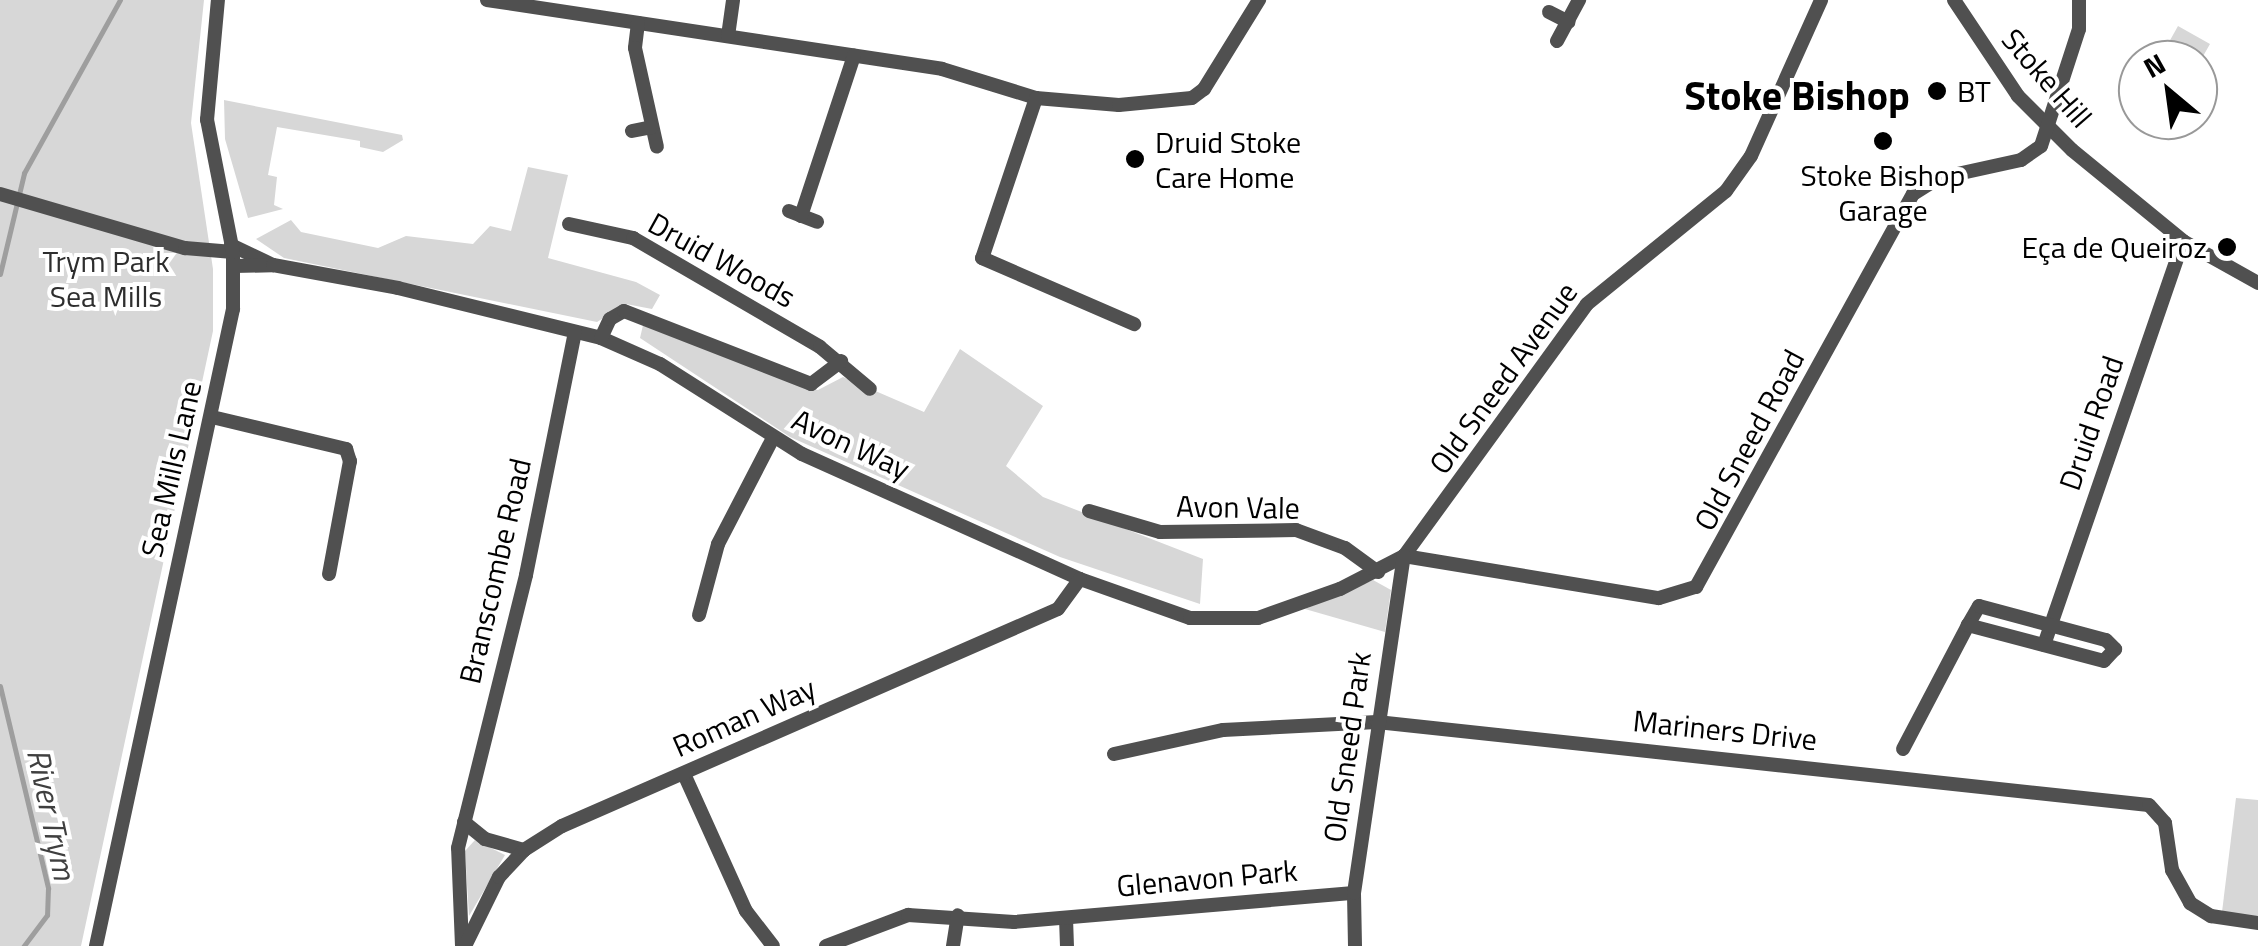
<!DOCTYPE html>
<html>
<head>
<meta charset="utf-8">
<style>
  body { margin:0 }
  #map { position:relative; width:2258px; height:946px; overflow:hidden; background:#fff; font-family:"Titillium Web",sans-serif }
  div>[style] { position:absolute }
  .green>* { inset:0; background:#d7d7d7 }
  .stream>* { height:5px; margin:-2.5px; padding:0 2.5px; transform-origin:2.5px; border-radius:2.5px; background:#9e9e9e }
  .street>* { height:14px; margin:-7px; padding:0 7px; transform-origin:7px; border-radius:7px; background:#505050 }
  .dots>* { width:28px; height:28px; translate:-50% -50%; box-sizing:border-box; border:5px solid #fff; border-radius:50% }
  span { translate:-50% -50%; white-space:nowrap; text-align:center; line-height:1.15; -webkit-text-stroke:8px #fff; paint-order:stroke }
  .street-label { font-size:30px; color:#000 }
  .poi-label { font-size:30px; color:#000 }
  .left { translate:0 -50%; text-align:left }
  .right { translate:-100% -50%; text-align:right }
  .park-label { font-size:30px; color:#2e2e2e }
  .water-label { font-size:32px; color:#3f3f3f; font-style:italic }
  .district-label { font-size:40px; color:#000; font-weight:700 }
  .north { position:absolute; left:2118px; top:40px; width:100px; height:100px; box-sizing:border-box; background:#fff; border:2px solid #999; border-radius:50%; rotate:331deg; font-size:28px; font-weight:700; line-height:40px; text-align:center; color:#000 }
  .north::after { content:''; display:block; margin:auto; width:35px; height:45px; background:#000; clip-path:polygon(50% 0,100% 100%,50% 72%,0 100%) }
</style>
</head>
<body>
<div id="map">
  <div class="green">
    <div style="clip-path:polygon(0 0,204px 0,191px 123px,213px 269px,213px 331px,81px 946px,0 946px)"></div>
    <div style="clip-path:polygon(2178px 26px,2210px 44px,2198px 65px,2198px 60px,2159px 60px)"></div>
    <div style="clip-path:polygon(224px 100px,402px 135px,403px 140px,383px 152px,360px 147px,360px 141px,277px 127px,268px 175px,277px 177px,274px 205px,283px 209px,248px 218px,225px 139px)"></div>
    <div style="clip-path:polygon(528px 167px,568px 175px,548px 258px,636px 282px,660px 295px,652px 309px,626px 304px,597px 322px,284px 258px,256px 239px,291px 220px,301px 232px,378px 248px,406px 236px,473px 244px,490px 226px,511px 231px)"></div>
    <div style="clip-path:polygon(644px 321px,797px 384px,818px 390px,843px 377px,924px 412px,960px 349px,1043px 406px,1006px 466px,1043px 497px,1203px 559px,1200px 604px,1060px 557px,790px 437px,640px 338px)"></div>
    <div style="clip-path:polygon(1373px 580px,1391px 590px,1385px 632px,1305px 609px)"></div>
    <div style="clip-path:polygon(2236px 798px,2258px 800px,2258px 918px,2222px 912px)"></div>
    <div style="clip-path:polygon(475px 840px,505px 855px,469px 916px,465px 851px)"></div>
  </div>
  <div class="stream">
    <div style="left:0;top:274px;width:104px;rotate:-76.6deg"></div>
    <div style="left:24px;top:173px;width:198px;rotate:-61deg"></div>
    <div style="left:0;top:686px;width:208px;rotate:76.6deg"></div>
    <div style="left:48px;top:888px;width:27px;rotate:92deg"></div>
    <div style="left:47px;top:915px;width:39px;rotate:127deg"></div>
  </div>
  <div class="street">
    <div style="left:487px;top:0;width:460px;rotate:8.6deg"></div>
    <div style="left:942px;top:69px;width:98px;rotate:17.1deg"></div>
    <div style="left:1036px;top:98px;width:83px;rotate:4.8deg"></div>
    <div style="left:1119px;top:105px;width:73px;rotate:-5.5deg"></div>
    <div style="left:1192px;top:98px;width:15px;rotate:-37deg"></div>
    <div style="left:1204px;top:89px;width:105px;rotate:-58.3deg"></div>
    <div style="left:1954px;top:0;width:115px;rotate:56.3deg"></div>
    <div style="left:2018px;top:96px;width:76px;rotate:45deg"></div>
    <div style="left:2072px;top:150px;width:144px;rotate:39.3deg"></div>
    <div style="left:2183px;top:241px;width:86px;rotate:29.2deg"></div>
    <div style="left:1549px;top:12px;width:22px;rotate:27deg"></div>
    <div style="left:638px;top:23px;width:25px;rotate:97deg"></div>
    <div style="left:635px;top:48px;width:101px;rotate:77.5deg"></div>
    <div style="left:728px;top:36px;width:36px;rotate:-82deg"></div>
    <div style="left:1557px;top:41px;width:47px;rotate:-61.8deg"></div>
    <div style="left:1036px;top:98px;width:169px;rotate:108.6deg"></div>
    <div style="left:982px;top:258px;width:166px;rotate:23.5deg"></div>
    <div style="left:632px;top:131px;width:20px;rotate:-11deg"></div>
    <div style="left:0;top:194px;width:193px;rotate:16.3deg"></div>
    <div style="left:185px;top:248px;width:48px;rotate:4.8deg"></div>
    <div style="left:789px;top:211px;width:30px;rotate:21deg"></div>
    <div style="left:801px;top:216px;width:169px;rotate:-71.7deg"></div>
    <div style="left:569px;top:224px;width:66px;rotate:12.3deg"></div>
    <div style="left:633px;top:238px;width:216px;rotate:30.2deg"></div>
    <div style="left:820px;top:347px;width:65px;rotate:40deg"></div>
    <div style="left:231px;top:245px;width:47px;rotate:25.5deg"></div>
    <div style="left:234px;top:266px;width:39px;rotate:-1deg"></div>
    <div style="left:273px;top:265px;width:127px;rotate:10.4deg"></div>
    <div style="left:398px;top:288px;width:209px;rotate:13.8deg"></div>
    <div style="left:601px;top:338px;width:64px;rotate:23.8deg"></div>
    <div style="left:660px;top:364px;width:168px;rotate:32.4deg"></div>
    <div style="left:802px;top:454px;width:305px;rotate:24.2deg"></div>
    <div style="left:1080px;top:579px;width:117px;rotate:19.5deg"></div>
    <div style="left:1190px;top:618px;width:68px"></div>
    <div style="left:1258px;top:618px;width:87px;rotate:-19.5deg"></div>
    <div style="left:1340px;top:589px;width:72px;rotate:-27.3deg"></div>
    <div style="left:1404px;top:556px;width:311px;rotate:-54deg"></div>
    <div style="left:1587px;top:304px;width:179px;rotate:-39.1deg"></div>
    <div style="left:1726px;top:191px;width:43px;rotate:-54.5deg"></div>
    <div style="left:1751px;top:156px;width:171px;rotate:-65.8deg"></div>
    <div style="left:601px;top:338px;width:21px;rotate:-65deg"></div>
    <div style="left:610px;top:319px;width:16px;rotate:-30deg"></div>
    <div style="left:624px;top:311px;width:201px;rotate:21.3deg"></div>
    <div style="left:811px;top:384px;width:38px;rotate:-37deg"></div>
    <div style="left:212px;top:417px;width:138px;rotate:13.4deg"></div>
    <div style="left:346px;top:449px;width:13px;rotate:72deg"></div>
    <div style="left:350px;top:461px;width:115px;rotate:100.5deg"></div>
    <div style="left:1089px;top:511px;width:74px;rotate:16.5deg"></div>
    <div style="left:1160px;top:532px;width:136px;rotate:-0.8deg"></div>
    <div style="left:1296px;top:530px;width:52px;rotate:20.2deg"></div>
    <div style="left:1345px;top:548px;width:41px;rotate:36deg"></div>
    <div style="left:1404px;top:556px;width:258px;rotate:9.4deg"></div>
    <div style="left:1659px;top:598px;width:39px;rotate:-17deg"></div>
    <div style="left:1696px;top:587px;width:449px;rotate:-61.1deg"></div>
    <div style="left:1913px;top:194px;width:31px;rotate:-32deg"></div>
    <div style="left:1939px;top:178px;width:84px;rotate:-12.4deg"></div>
    <div style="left:2021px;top:160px;width:24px;rotate:-35deg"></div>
    <div style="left:2041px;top:146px;width:123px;rotate:-72deg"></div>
    <div style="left:2079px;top:29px;width:29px;rotate:-90deg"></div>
    <div style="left:699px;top:615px;width:73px;rotate:-75deg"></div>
    <div style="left:718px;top:544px;width:119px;rotate:-62.6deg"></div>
    <div style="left:2044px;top:645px;width:427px;rotate:-71deg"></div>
    <div style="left:1903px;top:749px;width:140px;rotate:-62.3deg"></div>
    <div style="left:1968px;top:625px;width:22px;rotate:-60deg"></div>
    <div style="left:1979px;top:606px;width:131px;rotate:15deg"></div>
    <div style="left:2106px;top:640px;width:13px;rotate:45deg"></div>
    <div style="left:2115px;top:649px;width:16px;rotate:133deg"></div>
    <div style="left:2104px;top:661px;width:141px;rotate:-165.2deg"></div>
    <div style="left:1114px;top:754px;width:112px;rotate:-12.4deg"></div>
    <div style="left:1223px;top:730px;width:154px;rotate:-3deg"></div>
    <div style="left:1377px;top:722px;width:776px;rotate:6.14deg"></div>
    <div style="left:2149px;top:805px;width:24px;rotate:48deg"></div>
    <div style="left:2165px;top:823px;width:48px;rotate:81.5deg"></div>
    <div style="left:2172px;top:870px;width:38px;rotate:61deg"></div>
    <div style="left:2190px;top:903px;width:25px;rotate:32deg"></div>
    <div style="left:2211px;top:916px;width:48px;rotate:8.5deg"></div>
    <div style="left:684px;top:774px;width:150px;rotate:65.7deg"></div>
    <div style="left:746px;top:911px;width:44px;rotate:52.4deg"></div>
    <div style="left:464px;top:822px;width:27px;rotate:39deg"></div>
    <div style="left:485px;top:839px;width:41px;rotate:15.8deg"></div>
    <div style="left:1066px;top:918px;width:28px;rotate:88deg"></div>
    <div style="left:96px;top:946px;width:652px;rotate:-77.86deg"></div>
    <div style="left:233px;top:309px;width:57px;rotate:-90deg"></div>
    <div style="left:233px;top:252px;width:135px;rotate:-101.1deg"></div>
    <div style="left:207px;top:120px;width:121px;rotate:-84.8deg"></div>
    <div style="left:462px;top:946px;width:98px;rotate:-92.3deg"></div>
    <div style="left:458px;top:848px;width:281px;rotate:-76deg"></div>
    <div style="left:526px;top:575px;width:248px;rotate:-78.6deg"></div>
    <div style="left:465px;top:946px;width:77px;rotate:-63.8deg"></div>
    <div style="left:499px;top:877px;width:37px;rotate:-47deg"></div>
    <div style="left:524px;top:850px;width:45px;rotate:-32.3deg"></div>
    <div style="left:562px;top:826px;width:541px;rotate:-23.63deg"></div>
    <div style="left:1058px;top:609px;width:37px;rotate:-54deg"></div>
    <div style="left:826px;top:946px;width:88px;rotate:-20.7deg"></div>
    <div style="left:908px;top:915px;width:106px;rotate:3.8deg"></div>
    <div style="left:1014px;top:922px;width:341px;rotate:-4.9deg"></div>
    <div style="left:953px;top:946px;width:31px;rotate:-81deg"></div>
    <div style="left:1355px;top:946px;width:53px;rotate:-91.1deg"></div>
    <div style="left:1354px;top:893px;width:341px;rotate:-81.6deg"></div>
  </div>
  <div class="dots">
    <div style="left:1937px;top:91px;background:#000"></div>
    <div style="left:1883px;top:141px;background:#000"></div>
    <div style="left:1135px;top:159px;background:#000"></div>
    <div style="left:2227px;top:247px;background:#000"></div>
  </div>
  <div class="street-label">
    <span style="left:2047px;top:78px;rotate:49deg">Stoke Hill</span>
    <span style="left:722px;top:260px;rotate:29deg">Druid Woods</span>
    <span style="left:1503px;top:378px;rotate:-54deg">Old Sneed Avenue</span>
    <span style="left:2091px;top:423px;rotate:-71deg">Druid Road</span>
    <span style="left:1749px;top:440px;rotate:-62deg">Old Sneed Road</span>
    <span style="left:851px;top:444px;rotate:25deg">Avon Way</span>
    <span style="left:171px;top:469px;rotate:-77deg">Sea Mills Lane</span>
    <span style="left:1238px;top:507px;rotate:1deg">Avon Vale</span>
    <span style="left:495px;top:571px;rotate:-77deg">Branscombe Road</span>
    <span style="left:744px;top:717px;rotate:-24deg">Roman Way</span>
    <span style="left:1725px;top:730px;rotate:6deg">Mariners Drive</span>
    <span style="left:1347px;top:747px;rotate:-82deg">Old Sneed Park</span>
    <span style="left:1207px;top:878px;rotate:-5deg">Glenavon Park</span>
  </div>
  <div class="poi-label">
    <span class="left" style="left:1957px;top:91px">BT</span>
    <span class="left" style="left:1155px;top:159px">Druid Stoke<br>Care Home</span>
    <span style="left:1883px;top:192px">Stoke Bishop<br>Garage</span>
    <span class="right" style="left:2207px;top:247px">Eça de Queiroz</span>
  </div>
  <div class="park-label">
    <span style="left:106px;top:278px">Trym Park<br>Sea Mills</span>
  </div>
  <div class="water-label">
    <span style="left:52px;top:814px;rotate:78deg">River Trym</span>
  </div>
  <div class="district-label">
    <span style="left:1797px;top:96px">Stoke Bishop</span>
  </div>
  <div class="north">N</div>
</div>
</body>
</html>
